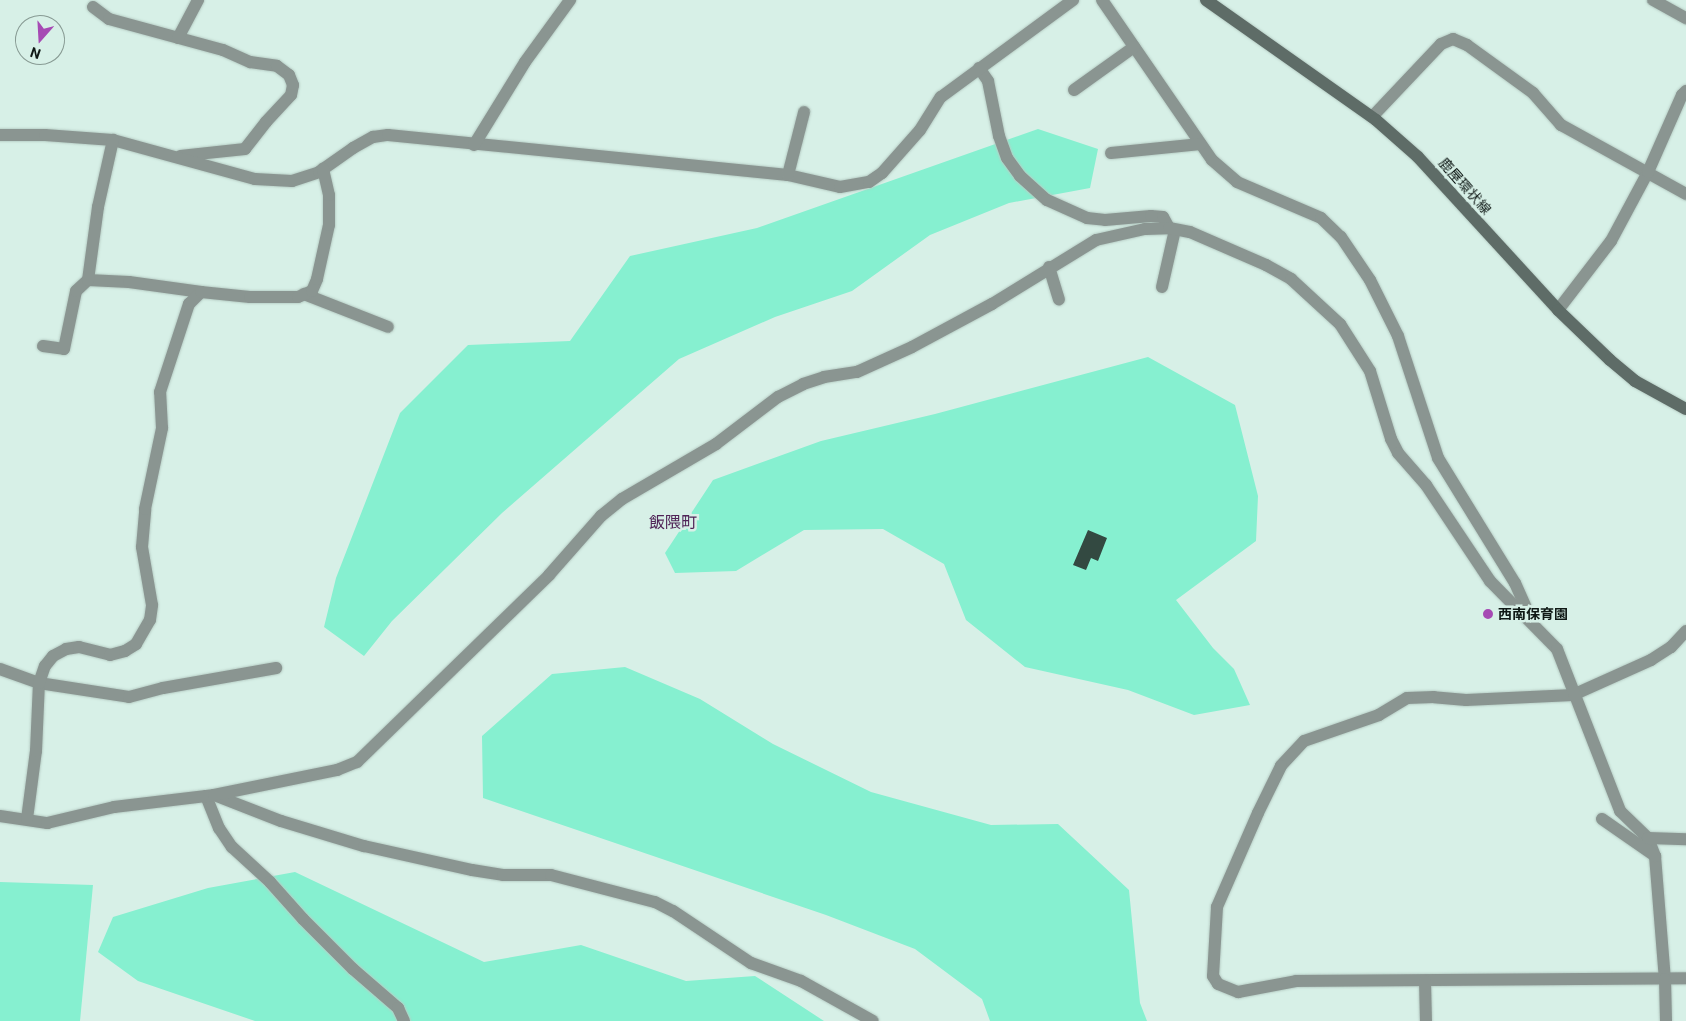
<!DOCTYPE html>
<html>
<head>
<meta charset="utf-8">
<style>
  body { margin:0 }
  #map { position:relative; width:1686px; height:1021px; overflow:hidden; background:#d7f0e7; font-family:Roboto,"Noto Sans JP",sans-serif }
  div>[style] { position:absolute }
  .green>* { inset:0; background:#86f0d0 }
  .building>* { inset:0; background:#334941 }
  .roads { filter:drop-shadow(0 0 1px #b7cdc5) drop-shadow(0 0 1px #b7cdc5) }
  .minor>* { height:12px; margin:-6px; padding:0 6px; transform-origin:6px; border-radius:6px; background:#8a9591 }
  .secondary>* { height:12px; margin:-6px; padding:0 6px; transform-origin:6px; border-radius:6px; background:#5e6c67 }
  .dots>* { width:14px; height:14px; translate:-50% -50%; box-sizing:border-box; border:2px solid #d7f0e7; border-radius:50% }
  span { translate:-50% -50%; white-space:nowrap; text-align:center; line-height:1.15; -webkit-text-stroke:5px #d7f0e7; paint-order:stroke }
  .street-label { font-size:14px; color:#0f1815 }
  .poi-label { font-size:14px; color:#0f1815; font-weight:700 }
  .left { translate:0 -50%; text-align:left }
  .quarter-label { font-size:16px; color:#502457 }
  .north { position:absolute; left:15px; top:15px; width:50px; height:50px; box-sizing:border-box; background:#d7f0e7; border:1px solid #879a93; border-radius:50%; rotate:199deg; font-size:14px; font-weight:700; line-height:20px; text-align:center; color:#0f1815 }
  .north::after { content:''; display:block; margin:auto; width:18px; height:22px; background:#a64ab4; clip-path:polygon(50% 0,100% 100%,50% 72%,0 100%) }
</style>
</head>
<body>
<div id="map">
  <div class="green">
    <div style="clip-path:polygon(1038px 129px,1098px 149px,1090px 188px,1009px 203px,930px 235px,852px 291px,775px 317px,679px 359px,502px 513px,392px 621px,364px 656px,324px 627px,336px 578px,400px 413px,468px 345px,570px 341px,630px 256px,757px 228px)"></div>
    <div style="clip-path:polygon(1148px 357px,1235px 405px,1258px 496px,1256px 541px,1176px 600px,1213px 648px,1234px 669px,1250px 705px,1194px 715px,1128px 690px,1025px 667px,966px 620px,944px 564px,883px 529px,804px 530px,736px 571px,675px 573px,665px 553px,713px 480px,821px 441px,935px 414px)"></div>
    <div style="clip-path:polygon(625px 667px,700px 699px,773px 744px,871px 792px,991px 825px,1058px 824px,1129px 890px,1140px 1003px,1147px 1021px,990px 1021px,982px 999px,915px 949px,826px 915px,483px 798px,482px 736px,552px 674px)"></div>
    <div style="clip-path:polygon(295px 872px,484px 962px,581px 945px,686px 981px,755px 976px,824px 1021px,255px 1021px,138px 981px,98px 952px,113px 917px,208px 888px)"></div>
    <div style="clip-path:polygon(0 882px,93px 885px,80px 1021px,0 1021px)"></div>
  </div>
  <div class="building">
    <div style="clip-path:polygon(1088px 530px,1107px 538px,1098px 561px,1091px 558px,1086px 570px,1073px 565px)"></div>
  </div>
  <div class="roads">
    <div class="minor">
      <div style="left:1102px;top:0;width:194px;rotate:55.5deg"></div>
      <div style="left:1212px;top:160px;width:33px;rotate:41deg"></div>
      <div style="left:1237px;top:182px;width:91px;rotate:23.2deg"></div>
      <div style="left:1321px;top:218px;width:28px;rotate:44deg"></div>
      <div style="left:1341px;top:237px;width:52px;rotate:56deg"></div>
      <div style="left:1370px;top:280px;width:63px;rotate:63.4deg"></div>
      <div style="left:1398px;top:336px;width:128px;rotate:71.8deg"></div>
      <div style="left:1438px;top:458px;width:147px;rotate:58.4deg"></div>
      <div style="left:1515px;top:583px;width:37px;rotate:66deg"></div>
      <div style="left:1653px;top:0;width:38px;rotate:29deg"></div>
      <div style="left:93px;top:7px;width:20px;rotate:37deg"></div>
      <div style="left:109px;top:19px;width:118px;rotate:15.2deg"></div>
      <div style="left:223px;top:50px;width:30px;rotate:24deg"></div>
      <div style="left:250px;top:62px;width:27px;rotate:8deg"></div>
      <div style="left:277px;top:66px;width:15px;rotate:37deg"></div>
      <div style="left:289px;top:75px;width:11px;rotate:68deg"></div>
      <div style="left:293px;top:85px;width:10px;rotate:101deg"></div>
      <div style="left:291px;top:95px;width:37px;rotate:133deg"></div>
      <div style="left:266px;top:122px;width:34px;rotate:128deg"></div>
      <div style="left:245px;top:149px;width:65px;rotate:173.9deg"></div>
      <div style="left:178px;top:38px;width:43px;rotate:-62.2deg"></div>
      <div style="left:979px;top:68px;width:16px;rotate:55deg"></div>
      <div style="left:988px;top:81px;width:56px;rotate:78.7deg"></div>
      <div style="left:999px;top:136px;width:23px;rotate:70deg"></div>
      <div style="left:1007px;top:158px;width:22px;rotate:54deg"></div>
      <div style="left:1020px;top:176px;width:36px;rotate:42deg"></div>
      <div style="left:1047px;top:200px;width:44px;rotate:24.2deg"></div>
      <div style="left:1087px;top:218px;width:18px;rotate:6deg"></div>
      <div style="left:1105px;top:220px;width:46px;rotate:-5deg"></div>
      <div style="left:1151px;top:216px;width:12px;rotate:5deg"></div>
      <div style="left:1163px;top:217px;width:13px;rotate:61deg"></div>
      <div style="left:1074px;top:90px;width:74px;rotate:-35.6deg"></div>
      <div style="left:1372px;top:117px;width:100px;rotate:-46.6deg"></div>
      <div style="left:1441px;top:44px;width:13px;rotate:-23deg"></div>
      <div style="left:1453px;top:39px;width:15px;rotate:23deg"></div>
      <div style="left:1467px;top:45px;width:82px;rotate:36deg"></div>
      <div style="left:1533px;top:93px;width:43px;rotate:48.8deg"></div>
      <div style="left:1561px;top:125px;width:143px;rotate:28.9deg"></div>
      <div style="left:0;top:135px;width:45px"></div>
      <div style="left:45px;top:135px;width:68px;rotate:4.2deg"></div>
      <div style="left:113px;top:140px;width:147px;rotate:15.4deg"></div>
      <div style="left:255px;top:179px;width:37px;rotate:3deg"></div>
      <div style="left:292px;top:181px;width:28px;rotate:-18deg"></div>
      <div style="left:319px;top:172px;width:42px;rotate:-35.2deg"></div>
      <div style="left:353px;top:148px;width:23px;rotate:-29deg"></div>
      <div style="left:373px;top:137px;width:15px;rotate:-8deg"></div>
      <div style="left:388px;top:135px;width:402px;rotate:5.7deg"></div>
      <div style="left:788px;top:175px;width:53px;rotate:13deg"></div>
      <div style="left:840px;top:187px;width:29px;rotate:-10deg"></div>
      <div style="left:869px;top:182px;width:16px;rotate:-35deg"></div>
      <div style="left:882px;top:173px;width:57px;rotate:-48.5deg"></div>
      <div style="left:920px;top:130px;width:39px;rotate:-58deg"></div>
      <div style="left:941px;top:97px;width:164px;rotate:-36.3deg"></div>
      <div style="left:474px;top:145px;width:97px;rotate:-58.4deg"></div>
      <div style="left:525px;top:62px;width:77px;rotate:-54deg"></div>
      <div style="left:1111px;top:153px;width:90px;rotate:-5.7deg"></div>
      <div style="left:788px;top:175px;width:65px;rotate:-75.7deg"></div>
      <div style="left:1049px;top:267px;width:34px;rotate:73deg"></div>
      <div style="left:88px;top:280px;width:41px;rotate:2.8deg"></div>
      <div style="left:129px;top:282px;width:73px;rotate:7.9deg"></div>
      <div style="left:1162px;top:287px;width:58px;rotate:-77.2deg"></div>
      <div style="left:304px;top:294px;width:90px;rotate:21.4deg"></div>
      <div style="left:1558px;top:310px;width:87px;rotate:-52.5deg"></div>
      <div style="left:1611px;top:241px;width:78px;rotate:-61.8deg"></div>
      <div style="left:1648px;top:172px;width:84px;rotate:-66.2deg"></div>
      <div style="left:1682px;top:95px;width:6px;rotate:-45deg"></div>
      <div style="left:43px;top:346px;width:21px;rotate:8deg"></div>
      <div style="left:64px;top:349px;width:59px;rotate:-78.3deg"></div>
      <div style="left:76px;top:291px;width:16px;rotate:-43deg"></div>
      <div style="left:88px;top:280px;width:74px;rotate:-82.2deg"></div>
      <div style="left:98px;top:207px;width:69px;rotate:-77.4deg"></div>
      <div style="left:1686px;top:631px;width:22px;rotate:133deg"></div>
      <div style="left:1671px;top:647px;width:24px;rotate:147deg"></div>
      <div style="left:1651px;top:660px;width:85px;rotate:155.8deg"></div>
      <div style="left:1573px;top:695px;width:107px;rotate:177.3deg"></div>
      <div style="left:1466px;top:700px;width:32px;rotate:-175deg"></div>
      <div style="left:1434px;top:697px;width:27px;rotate:178deg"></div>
      <div style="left:1407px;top:698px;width:33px;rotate:149deg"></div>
      <div style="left:1379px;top:715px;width:79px;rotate:160.9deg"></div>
      <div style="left:1304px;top:741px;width:34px;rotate:133deg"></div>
      <div style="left:1281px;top:766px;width:52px;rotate:116.1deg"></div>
      <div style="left:1258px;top:813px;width:103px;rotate:113.6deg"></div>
      <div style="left:1217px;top:907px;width:69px;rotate:93.3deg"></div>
      <div style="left:1213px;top:976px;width:9px;rotate:58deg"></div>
      <div style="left:1218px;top:984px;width:22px;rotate:22deg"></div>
      <div style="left:1238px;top:992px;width:59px;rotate:-10.7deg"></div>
      <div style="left:1296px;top:981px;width:390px;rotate:-0.4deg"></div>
      <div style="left:0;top:669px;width:41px;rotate:19.7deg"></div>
      <div style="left:39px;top:683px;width:91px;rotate:8.8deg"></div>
      <div style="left:129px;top:697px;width:35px;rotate:-15deg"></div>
      <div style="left:163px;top:688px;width:115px;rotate:-10deg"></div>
      <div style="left:214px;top:795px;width:72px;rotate:21.2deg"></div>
      <div style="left:281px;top:821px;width:87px;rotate:16.8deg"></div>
      <div style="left:364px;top:846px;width:111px;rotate:12.5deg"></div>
      <div style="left:472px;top:870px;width:31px;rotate:9deg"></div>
      <div style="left:503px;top:875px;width:48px"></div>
      <div style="left:551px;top:875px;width:107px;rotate:14.6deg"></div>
      <div style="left:655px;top:902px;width:20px;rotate:27deg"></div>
      <div style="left:673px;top:911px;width:94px;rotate:33.7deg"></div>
      <div style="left:751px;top:963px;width:53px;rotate:19.8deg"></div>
      <div style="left:801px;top:981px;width:82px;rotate:29.1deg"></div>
      <div style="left:206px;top:796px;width:35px;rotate:68deg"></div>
      <div style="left:219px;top:828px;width:23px;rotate:56deg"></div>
      <div style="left:232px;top:847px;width:52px;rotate:42.6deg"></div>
      <div style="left:270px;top:882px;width:50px;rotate:48.3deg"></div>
      <div style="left:303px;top:919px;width:71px;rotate:45deg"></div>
      <div style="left:353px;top:969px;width:60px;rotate:40.9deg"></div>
      <div style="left:398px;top:1008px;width:14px;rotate:65deg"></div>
      <div style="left:0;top:816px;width:48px;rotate:8.5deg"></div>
      <div style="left:47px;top:823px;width:69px;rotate:-13.4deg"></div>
      <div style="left:114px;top:807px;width:101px;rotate:-6.8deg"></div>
      <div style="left:214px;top:795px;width:126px;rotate:-11.5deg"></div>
      <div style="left:337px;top:770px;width:22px;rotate:-22deg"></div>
      <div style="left:357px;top:762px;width:268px;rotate:-44.2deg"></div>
      <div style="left:549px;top:575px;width:79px;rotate:-48.6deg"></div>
      <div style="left:601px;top:516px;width:27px;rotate:-39deg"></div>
      <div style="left:622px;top:499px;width:109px;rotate:-30.3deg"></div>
      <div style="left:716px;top:444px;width:78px;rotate:-37.2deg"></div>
      <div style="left:778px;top:397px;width:28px;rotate:-27deg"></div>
      <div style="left:803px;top:384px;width:22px;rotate:-18deg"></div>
      <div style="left:824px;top:377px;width:33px;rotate:-9deg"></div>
      <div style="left:857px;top:372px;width:60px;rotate:-24.4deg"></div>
      <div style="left:912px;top:347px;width:91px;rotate:-28.3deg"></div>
      <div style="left:992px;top:304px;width:122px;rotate:-31.6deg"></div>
      <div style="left:1096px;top:240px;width:50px;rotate:-12.7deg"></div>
      <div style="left:1145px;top:229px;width:24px;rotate:-2deg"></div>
      <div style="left:1169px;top:228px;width:21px;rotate:11deg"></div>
      <div style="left:1190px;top:232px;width:83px;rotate:23.5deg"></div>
      <div style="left:1266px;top:265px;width:29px;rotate:29deg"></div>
      <div style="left:1291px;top:279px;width:67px;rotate:42.6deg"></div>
      <div style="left:1340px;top:324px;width:56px;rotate:57.4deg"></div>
      <div style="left:1370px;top:371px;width:71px;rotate:72.8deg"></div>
      <div style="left:1391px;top:439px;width:16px;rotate:63deg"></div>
      <div style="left:1398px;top:453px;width:43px;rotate:48.8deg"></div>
      <div style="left:1426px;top:485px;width:115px;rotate:56.3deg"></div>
      <div style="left:1490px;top:581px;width:95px;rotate:45.4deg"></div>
      <div style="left:1557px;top:649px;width:174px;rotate:68.7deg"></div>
      <div style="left:1620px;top:811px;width:39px;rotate:44deg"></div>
      <div style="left:1648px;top:838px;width:19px;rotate:69deg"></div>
      <div style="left:1655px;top:856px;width:123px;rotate:85.4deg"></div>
      <div style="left:1665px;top:979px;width:42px;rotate:88.6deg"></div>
      <div style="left:27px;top:819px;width:69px;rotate:-82.5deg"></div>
      <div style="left:36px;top:751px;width:68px;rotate:-87.5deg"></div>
      <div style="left:39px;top:683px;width:18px;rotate:-71deg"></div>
      <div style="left:45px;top:666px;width:13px;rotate:-51deg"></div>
      <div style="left:53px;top:656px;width:15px;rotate:-28deg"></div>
      <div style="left:66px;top:649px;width:13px;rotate:-9deg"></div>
      <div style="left:79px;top:647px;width:32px;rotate:14deg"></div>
      <div style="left:110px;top:655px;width:16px;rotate:-15deg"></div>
      <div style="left:125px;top:651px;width:13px;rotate:-32deg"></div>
      <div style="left:136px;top:644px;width:28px;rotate:-60deg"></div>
      <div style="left:150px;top:620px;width:15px;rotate:-82deg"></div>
      <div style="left:152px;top:605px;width:59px;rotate:-99.8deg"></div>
      <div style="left:142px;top:547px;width:38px;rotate:-85deg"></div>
      <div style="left:145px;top:509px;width:83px;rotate:-78.1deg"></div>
      <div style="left:162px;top:428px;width:36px;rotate:-93deg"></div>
      <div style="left:160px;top:392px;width:93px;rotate:-71.8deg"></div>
      <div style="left:189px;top:304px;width:17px;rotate:-45deg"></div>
      <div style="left:201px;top:292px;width:49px;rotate:5.8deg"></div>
      <div style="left:250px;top:297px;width:48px"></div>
      <div style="left:298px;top:297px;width:15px;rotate:-23deg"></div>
      <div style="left:312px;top:291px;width:13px;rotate:-67deg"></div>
      <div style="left:317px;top:279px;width:55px;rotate:-77.5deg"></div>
      <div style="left:329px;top:225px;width:30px;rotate:-90deg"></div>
      <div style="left:329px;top:195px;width:27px;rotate:-103deg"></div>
      <div style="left:1602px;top:819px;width:65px;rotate:34.9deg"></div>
      <div style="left:1648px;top:838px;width:38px;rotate:2deg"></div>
      <div style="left:1425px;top:981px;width:40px;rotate:88.6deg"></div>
    </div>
    <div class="secondary">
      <div style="left:1206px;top:0;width:208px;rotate:35.2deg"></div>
      <div style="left:1376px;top:120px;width:56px;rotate:41.4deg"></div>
      <div style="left:1418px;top:157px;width:207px;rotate:47.5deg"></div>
      <div style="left:1558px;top:310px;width:72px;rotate:43.9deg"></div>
      <div style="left:1610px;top:360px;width:33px;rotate:40deg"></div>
      <div style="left:1635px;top:381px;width:58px;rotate:28.8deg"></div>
    </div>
  </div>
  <div class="dots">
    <div style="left:1488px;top:614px;background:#a64ab4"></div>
  </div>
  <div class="street-label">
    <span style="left:1465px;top:186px;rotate:48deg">鹿屋環状線</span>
  </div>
  <div class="poi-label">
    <span class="left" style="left:1498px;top:614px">西南保育園</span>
  </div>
  <div class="quarter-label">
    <span style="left:673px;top:523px">飯隈町</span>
  </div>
  <div class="north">N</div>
</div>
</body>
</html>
